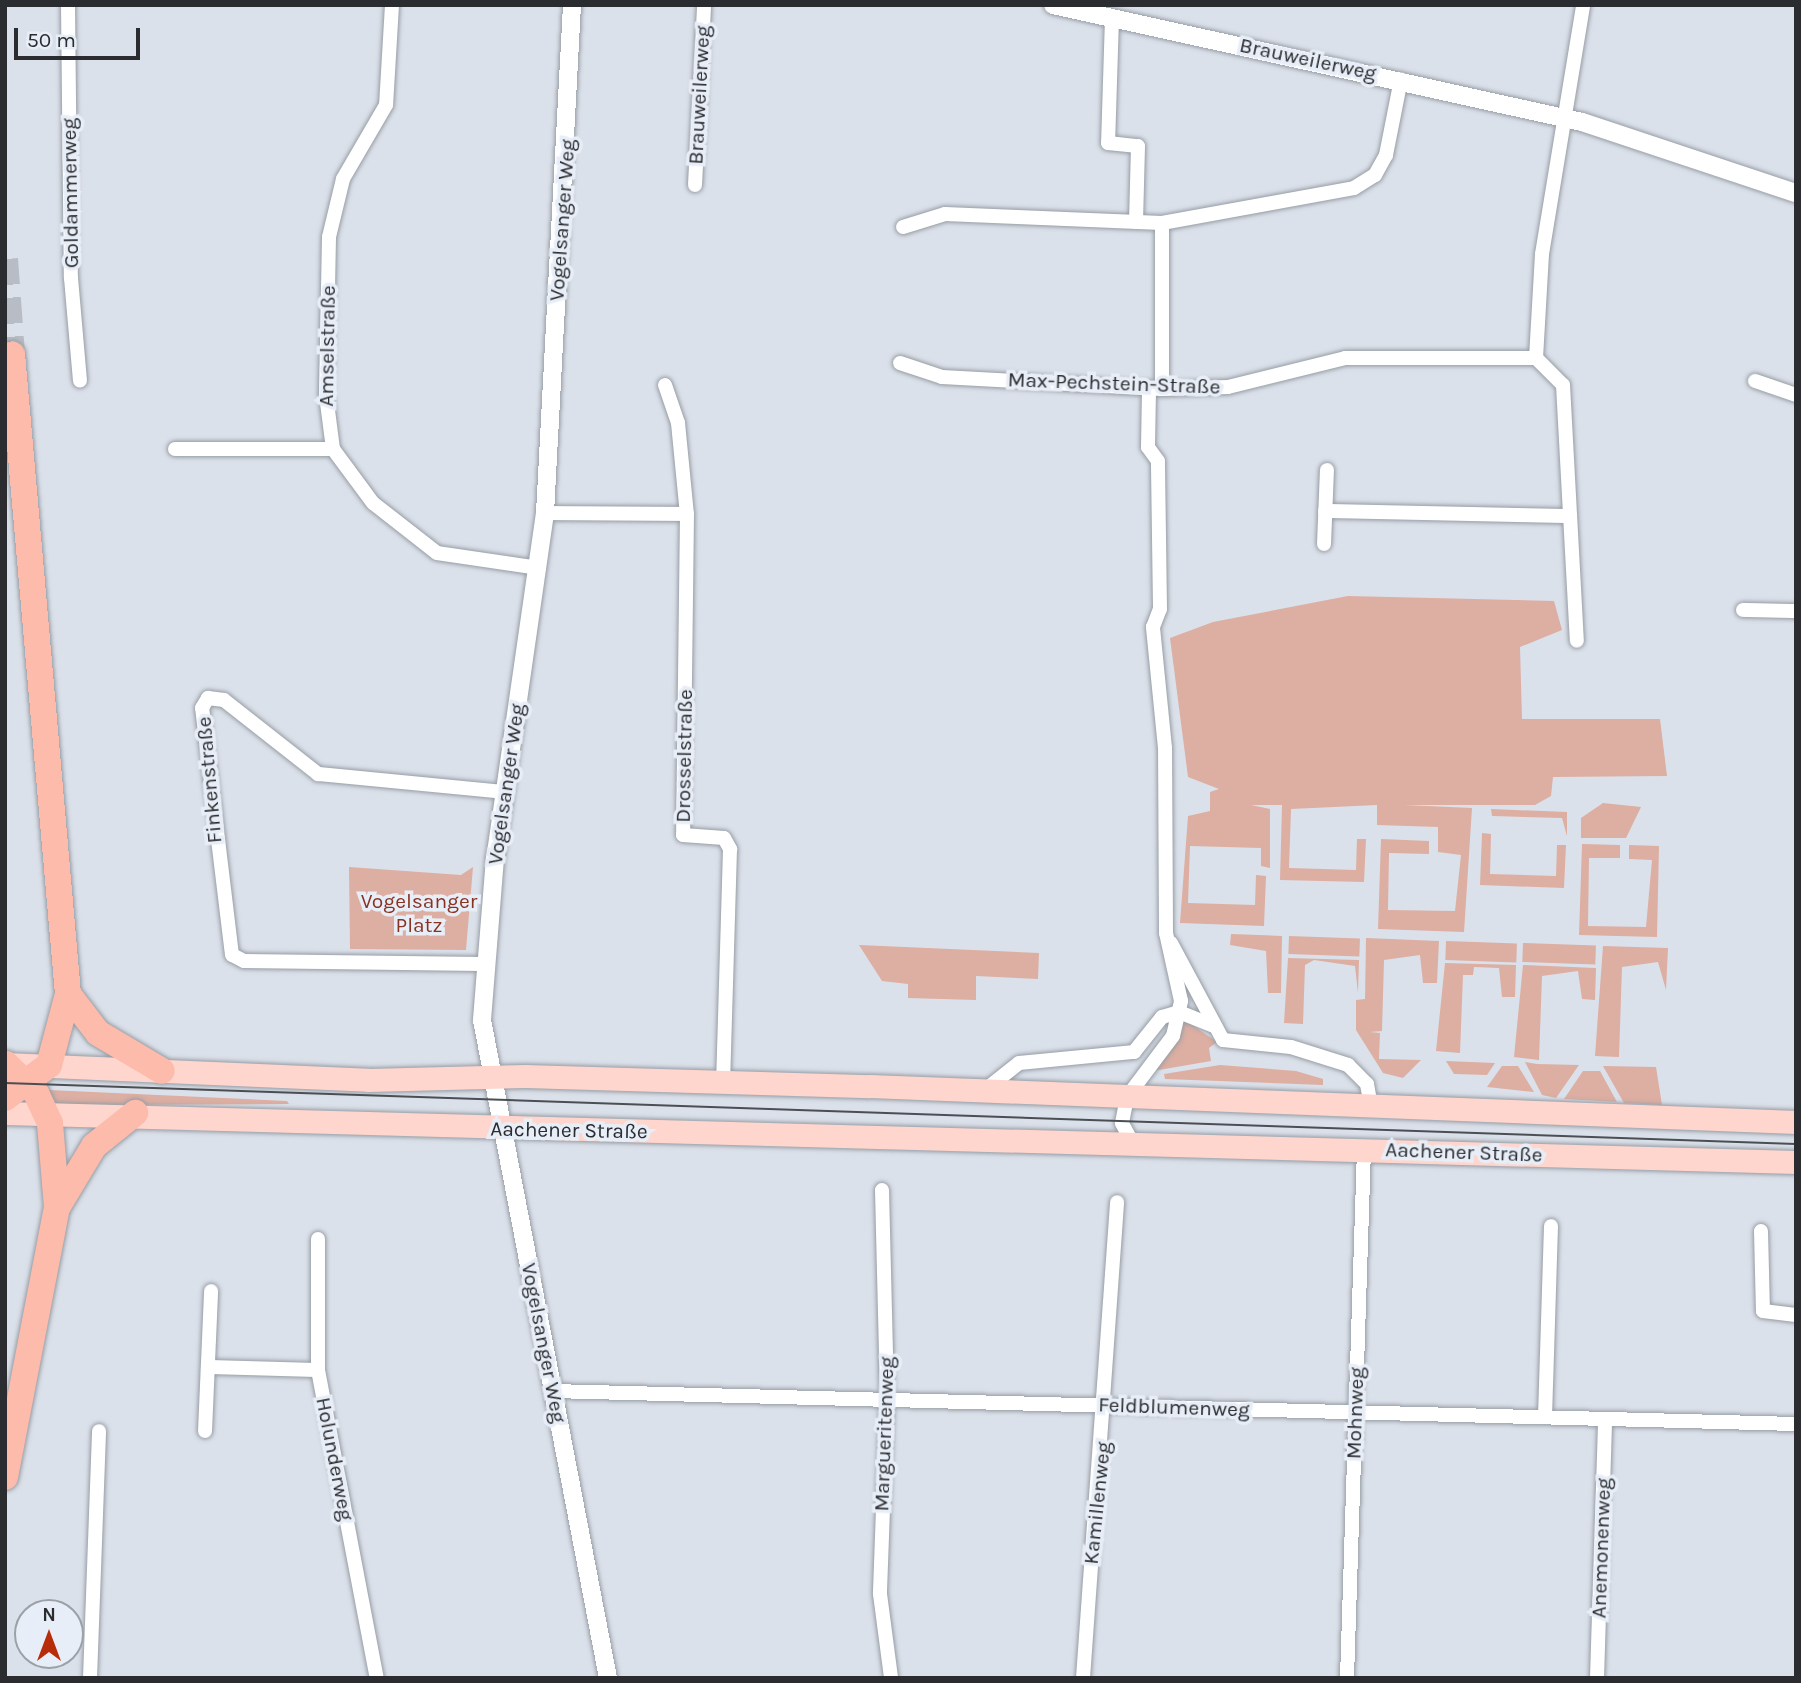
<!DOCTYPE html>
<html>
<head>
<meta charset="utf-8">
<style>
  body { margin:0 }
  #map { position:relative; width:1801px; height:1683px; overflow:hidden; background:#dbe1ea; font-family:Karla,sans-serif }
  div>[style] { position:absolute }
  .green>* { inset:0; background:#ddaea2; transform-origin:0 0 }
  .motorway-tunnel>* { height:26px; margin-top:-13px; transform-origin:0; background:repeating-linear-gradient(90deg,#b8bdc5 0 26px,transparent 0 39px) }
  .roads { filter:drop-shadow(0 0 2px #979da5) drop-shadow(0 0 2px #979da5) }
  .minor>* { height:14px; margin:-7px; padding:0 7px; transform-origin:7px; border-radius:7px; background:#fff }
  .tertiary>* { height:18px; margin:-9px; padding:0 9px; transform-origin:9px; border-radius:9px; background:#fff }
  .primary>* { height:23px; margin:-11.5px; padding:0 11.5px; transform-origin:11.5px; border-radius:11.5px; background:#fed6cd }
  .motorway>* { height:26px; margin:-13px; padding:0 13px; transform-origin:13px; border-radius:13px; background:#fdbbab }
  .tram>* { height:2px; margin:-1px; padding:0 1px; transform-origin:1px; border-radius:1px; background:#4b4e53 }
  span { translate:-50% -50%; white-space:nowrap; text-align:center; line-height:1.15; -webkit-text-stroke:7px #e8eef7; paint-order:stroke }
  .street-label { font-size:21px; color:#2a2c30 }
  .park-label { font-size:21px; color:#883321 }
  .frame { position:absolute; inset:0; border:7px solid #2a2c30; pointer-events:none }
  .north { position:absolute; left:14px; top:1599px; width:70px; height:70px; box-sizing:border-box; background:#e8eef7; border:2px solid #9ca0a7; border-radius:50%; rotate:0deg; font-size:19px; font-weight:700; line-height:28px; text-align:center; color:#2a2c30 }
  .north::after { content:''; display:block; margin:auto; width:24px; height:32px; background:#b82d09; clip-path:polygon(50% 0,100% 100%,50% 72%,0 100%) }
  .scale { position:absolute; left:14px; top:28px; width:126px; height:32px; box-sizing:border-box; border:4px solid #2a2c30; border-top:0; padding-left:9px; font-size:21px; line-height:24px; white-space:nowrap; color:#2a2c30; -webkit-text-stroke:5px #e8eef7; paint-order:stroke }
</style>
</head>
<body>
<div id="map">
  <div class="green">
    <div style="clip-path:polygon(1348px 596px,1554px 601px,1562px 630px,1520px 647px,1522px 719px,1660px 719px,1667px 776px,1553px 777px,1551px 796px,1535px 805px,1404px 805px,1472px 808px,1464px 932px,1378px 929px,1381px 839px,1429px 841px,1429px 854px,1389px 853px,1388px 910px,1455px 911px,1461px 855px,1438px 852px,1438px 827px,1377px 825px,1377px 805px,1291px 809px,1289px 868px,1356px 870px,1357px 839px,1366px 839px,1364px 882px,1280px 880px,1282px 805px,1251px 805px,1270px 809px,1270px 868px,1261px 866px,1261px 848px,1190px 846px,1188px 903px,1255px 905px,1256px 875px,1266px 876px,1264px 926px,1180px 923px,1188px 816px,1210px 811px,1210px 792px,1219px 789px,1188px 777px,1170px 638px,1213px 622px)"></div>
    <div style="clip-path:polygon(1603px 803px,1641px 807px,1626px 838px,1581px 838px,1581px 818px)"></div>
    <div style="clip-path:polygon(1491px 809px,1567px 812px,1567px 836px,1562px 818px,1492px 816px)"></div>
    <div style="clip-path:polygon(1482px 833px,1491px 834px,1490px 874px,1556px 876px,1557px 845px,1566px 845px,1564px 888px,1480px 885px)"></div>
    <div style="clip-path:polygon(1582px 844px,1620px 845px,1620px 858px,1589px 858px,1588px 926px,1646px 927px,1652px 860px,1629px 859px,1629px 845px,1659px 846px,1657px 937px,1579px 935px)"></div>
    <div style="clip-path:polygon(349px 867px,461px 875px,473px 867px,466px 950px,350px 949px)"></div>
    <div style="clip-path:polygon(1231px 934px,1282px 936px,1281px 993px,1268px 993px,1266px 951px,1230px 945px)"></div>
    <div style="left:1289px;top:936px;width:71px;height:18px;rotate:2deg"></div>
    <div style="clip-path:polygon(1366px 938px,1439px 941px,1437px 983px,1423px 983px,1420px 955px,1384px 960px,1382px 1031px,1370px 1032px,1380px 1033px,1379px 1059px,1421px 1060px,1403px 1078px,1383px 1073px,1356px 1030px,1356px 1000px,1365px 999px)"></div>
    <div style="left:1446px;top:941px;width:71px;height:19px;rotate:2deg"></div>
    <div style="left:1523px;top:943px;width:73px;height:19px;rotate:2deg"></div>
    <div style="clip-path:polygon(859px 945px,1039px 953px,1038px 979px,976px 976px,976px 1000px,908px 998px,908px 984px,882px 981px)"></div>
    <div style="clip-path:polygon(1603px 946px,1668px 948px,1666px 990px,1658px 962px,1622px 967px,1619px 1057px,1595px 1056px)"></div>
    <div style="clip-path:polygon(1288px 958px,1359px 960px,1358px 993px,1355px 966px,1314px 960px,1305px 965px,1303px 1024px,1284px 1023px)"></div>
    <div style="clip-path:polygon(1445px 963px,1516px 965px,1515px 997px,1502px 997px,1499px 968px,1474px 967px,1473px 975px,1463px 975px,1460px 1053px,1436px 1051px)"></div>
    <div style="clip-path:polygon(1523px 965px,1596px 968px,1595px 1000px,1582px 999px,1578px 971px,1542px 976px,1539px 1060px,1514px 1057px)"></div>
    <div style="clip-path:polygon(1185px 1020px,1217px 1042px,1209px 1048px,1211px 1061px,1153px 1071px)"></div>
    <div style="clip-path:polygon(1446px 1061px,1495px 1063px,1487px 1075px,1454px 1074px)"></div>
    <div style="clip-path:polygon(1525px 1062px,1537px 1064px,1579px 1065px,1556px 1098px,1542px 1095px)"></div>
    <div style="clip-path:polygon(1220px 1065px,1296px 1071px,1323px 1079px,1323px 1085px,1165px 1079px,1164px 1074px)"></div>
    <div style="clip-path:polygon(1502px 1066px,1518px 1066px,1534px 1092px,1487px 1087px)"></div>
    <div style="clip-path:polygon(1603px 1066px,1656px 1067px,1662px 1105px,1624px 1103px)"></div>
    <div style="clip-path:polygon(1583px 1071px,1600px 1071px,1617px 1102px,1564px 1099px)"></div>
    <div style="clip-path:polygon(49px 1090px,287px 1101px,289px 1104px,56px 1105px)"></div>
  </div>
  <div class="motorway-tunnel">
    <div style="left:5px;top:259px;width:95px;rotate:85.8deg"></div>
  </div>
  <div class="roads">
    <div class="minor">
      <div style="left:68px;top:5px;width:273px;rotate:89.4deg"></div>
      <div style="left:71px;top:278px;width:103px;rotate:85deg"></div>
      <div style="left:392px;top:5px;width:100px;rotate:93.4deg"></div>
      <div style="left:386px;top:105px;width:86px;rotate:120.2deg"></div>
      <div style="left:343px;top:179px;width:60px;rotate:103.6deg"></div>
      <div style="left:329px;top:237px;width:158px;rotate:91.1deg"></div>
      <div style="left:326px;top:395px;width:54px;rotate:82.6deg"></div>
      <div style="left:333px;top:449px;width:67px;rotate:53.5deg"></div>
      <div style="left:373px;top:503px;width:81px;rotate:38deg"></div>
      <div style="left:437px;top:553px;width:103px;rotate:8.4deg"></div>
      <div style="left:1112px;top:18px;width:125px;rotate:91.8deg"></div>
      <div style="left:1108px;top:143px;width:30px;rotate:6deg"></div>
      <div style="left:1138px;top:146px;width:76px;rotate:91.5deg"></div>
      <div style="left:695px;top:185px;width:180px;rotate:-87.1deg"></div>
      <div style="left:903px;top:227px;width:44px;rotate:-17.2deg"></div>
      <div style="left:945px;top:214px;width:217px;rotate:2.4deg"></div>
      <div style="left:1162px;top:223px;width:195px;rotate:-10.3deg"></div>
      <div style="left:1354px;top:188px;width:25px;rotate:-32deg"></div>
      <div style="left:1375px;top:175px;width:23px;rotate:-61deg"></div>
      <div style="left:1386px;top:155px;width:77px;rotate:-78.8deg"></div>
      <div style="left:1536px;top:358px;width:104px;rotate:-86.7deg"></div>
      <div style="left:1542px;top:254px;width:252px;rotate:-80.6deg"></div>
      <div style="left:900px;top:363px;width:44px;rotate:18.4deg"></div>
      <div style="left:942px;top:377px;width:220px;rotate:3.1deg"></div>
      <div style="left:1162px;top:389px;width:66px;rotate:-1.7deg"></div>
      <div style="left:1228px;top:387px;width:121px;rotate:-13.9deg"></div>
      <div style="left:1345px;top:358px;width:191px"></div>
      <div style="left:1536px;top:358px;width:38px;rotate:45deg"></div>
      <div style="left:1563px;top:385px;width:256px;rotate:86.9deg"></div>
      <div style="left:1755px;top:381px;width:43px;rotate:18.9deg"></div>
      <div style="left:665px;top:385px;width:40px;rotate:71.1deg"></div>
      <div style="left:678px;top:423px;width:91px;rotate:84.4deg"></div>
      <div style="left:687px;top:514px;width:321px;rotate:90.7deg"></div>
      <div style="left:683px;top:835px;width:41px;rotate:4.2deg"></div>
      <div style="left:724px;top:838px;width:13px;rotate:61deg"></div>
      <div style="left:730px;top:849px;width:236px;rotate:91.7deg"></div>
      <div style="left:1162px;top:389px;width:166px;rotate:-90deg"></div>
      <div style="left:175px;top:449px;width:158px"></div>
      <div style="left:1325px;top:511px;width:244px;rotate:1.2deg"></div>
      <div style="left:545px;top:513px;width:142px;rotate:0.4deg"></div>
      <div style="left:1324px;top:544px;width:74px;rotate:-87.7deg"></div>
      <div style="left:1743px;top:610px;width:53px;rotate:1.1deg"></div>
      <div style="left:1171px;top:943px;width:110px;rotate:61.8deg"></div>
      <div style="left:1223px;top:1040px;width:68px;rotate:5.9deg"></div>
      <div style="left:1291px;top:1047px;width:60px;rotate:17.5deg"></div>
      <div style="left:1348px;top:1065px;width:27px;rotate:45deg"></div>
      <div style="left:1367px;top:1084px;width:22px;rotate:80deg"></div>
      <div style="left:482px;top:964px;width:238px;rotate:-179.3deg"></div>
      <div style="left:244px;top:961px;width:13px;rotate:-153deg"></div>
      <div style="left:232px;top:955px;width:249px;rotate:-96.9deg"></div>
      <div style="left:202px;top:708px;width:12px;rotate:-59deg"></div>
      <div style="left:208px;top:698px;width:16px;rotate:7deg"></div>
      <div style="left:224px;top:700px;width:120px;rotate:38.2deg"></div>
      <div style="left:318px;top:774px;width:187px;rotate:5.5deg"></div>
      <div style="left:985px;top:1090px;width:43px;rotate:-38.5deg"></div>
      <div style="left:1019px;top:1063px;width:116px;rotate:-5.5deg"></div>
      <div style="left:1134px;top:1052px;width:45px;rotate:-51.3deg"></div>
      <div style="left:1162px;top:1017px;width:18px;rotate:-16deg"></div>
      <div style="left:1179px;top:1012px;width:35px;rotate:22deg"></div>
      <div style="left:1133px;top:1144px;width:24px;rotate:-118deg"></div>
      <div style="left:1122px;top:1123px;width:26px;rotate:-79deg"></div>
      <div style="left:1127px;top:1097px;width:76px;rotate:-53deg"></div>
      <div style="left:1173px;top:1036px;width:36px;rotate:-77deg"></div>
      <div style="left:1181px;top:1001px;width:70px;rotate:-102.4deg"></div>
      <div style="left:1166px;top:933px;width:185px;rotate:-90.3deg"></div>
      <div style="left:1165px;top:748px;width:122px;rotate:-95.7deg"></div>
      <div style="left:1153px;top:627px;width:19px;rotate:-69deg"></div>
      <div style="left:1160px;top:609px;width:148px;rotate:-90.8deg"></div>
      <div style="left:1158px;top:461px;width:17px;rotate:-126deg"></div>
      <div style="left:1148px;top:447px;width:59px;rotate:-89deg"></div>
      <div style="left:882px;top:1190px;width:210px;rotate:88.6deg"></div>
      <div style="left:887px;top:1400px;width:194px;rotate:92.1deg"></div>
      <div style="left:880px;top:1594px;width:85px;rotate:82.5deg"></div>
      <div style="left:1761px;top:1231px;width:80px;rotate:88.6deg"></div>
      <div style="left:1763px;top:1311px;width:33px;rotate:7deg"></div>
      <div style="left:318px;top:1239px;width:131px;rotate:90deg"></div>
      <div style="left:318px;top:1370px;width:314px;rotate:79.2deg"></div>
      <div style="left:208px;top:1367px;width:110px;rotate:1.6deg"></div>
      <div style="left:552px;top:1391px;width:1244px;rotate:1.52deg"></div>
      <div style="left:1545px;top:1417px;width:191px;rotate:-88.2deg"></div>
      <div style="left:205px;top:1431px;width:140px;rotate:-87.5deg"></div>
      <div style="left:90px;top:1678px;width:247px;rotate:-87.9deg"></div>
      <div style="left:1083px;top:1678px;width:477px;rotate:-85.9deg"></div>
      <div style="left:1347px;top:1678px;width:530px;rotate:-88.16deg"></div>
      <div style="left:1597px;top:1678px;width:259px;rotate:-88.2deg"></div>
    </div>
    <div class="tertiary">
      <div style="left:572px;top:5px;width:509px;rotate:93.04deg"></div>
      <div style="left:545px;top:513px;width:349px;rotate:98.2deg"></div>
      <div style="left:495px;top:858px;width:163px;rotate:94.6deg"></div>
      <div style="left:482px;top:1020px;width:670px;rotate:79.16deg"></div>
      <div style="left:1053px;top:5px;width:542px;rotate:12.47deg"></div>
      <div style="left:1582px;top:122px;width:225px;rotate:18.4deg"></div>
    </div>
    <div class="primary">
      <div style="left:5px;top:1064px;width:363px;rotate:2.5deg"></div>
      <div style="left:368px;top:1080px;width:157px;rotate:-1.5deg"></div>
      <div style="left:525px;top:1076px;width:345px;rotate:1.7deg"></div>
      <div style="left:870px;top:1086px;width:927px;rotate:2.23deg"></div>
      <div style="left:5px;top:1113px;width:1792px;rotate:1.57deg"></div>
    </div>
    <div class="motorway">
      <div style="left:68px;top:994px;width:49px;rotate:52.4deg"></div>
      <div style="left:98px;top:1033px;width:74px;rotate:30.7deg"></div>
      <div style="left:5px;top:1098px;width:55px;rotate:-36.9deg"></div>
      <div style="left:49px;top:1065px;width:73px;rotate:-75deg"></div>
      <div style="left:68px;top:994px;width:642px;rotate:-95deg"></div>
      <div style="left:58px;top:1206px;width:70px;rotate:-59deg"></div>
      <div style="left:94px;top:1146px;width:53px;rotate:-38.8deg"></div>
      <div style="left:5px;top:1477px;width:275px;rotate:-79.1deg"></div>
      <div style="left:57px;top:1207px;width:84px;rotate:-94.8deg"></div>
      <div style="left:50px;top:1123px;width:33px;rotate:-115deg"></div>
      <div style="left:36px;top:1093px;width:42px;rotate:-136deg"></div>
    </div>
  </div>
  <div class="tram">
    <div style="left:5px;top:1083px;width:1792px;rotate:1.95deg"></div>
  </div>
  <div class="street-label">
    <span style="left:1308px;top:59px;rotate:12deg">Brauweilerweg</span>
    <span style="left:699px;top:95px;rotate:-87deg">Brauweilerweg</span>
    <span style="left:70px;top:193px;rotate:-91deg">Goldammerweg</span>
    <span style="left:562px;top:220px;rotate:-86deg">Vogelsanger Weg</span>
    <span style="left:327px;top:346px;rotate:-89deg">Amselstraße</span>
    <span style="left:1114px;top:383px;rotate:2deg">Max-Pechstein-Straße</span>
    <span style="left:684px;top:756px;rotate:-89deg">Drosselstraße</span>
    <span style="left:209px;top:780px;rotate:-95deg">Finkenstraße</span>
    <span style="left:506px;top:784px;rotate:-82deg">Vogelsanger Weg</span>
    <span style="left:569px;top:1130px;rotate:1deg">Aachener Straße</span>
    <span style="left:1464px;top:1152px;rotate:2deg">Aachener Straße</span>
    <span style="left:544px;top:1343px;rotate:79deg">Vogelsanger Weg</span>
    <span style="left:1174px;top:1407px;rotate:2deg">Feldblumenweg</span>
    <span style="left:1355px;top:1413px;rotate:-88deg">Mohnweg</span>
    <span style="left:884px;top:1434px;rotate:-88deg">Margueritenweg</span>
    <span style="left:335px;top:1459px;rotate:79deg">Holunderweg</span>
    <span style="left:1097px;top:1503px;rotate:-84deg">Kamillenweg</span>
    <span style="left:1601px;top:1548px;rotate:-88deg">Anemonenweg</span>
  </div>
  <div class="park-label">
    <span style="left:419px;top:913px">Vogelsanger<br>Platz</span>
  </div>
  <div class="frame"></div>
  <div class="north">N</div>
  <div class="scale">50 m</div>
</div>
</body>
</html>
